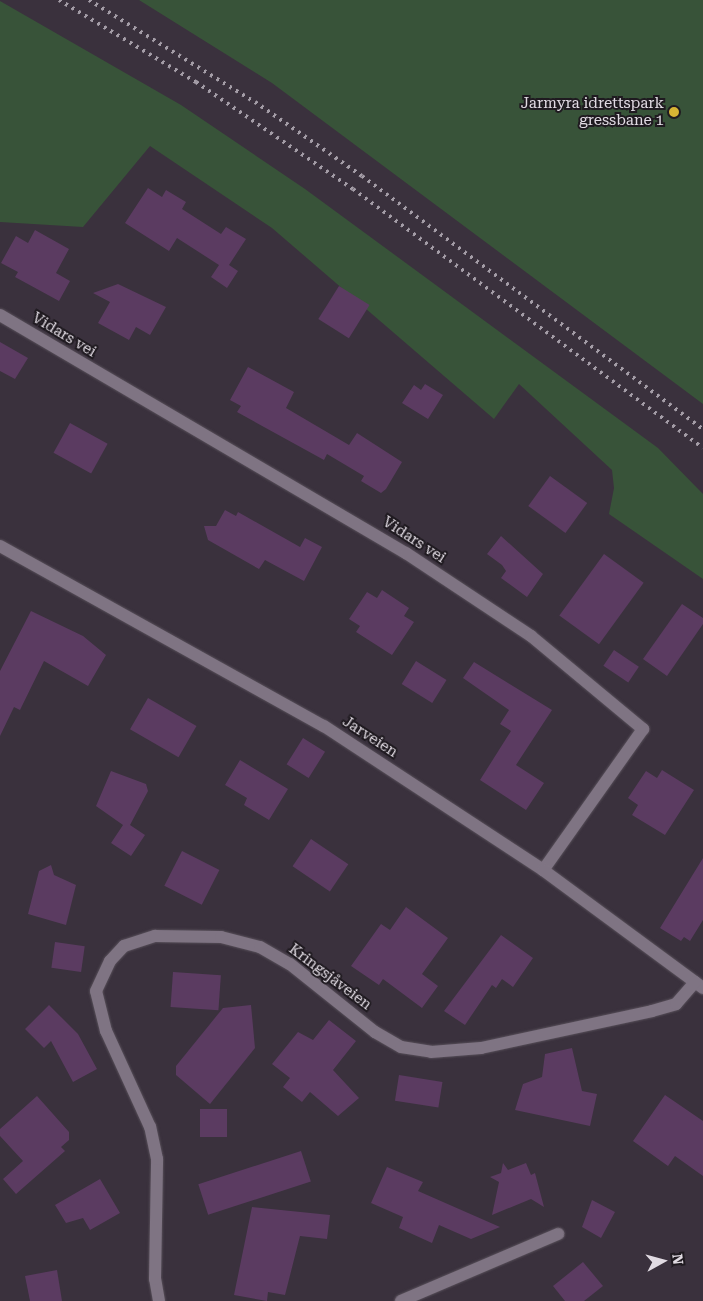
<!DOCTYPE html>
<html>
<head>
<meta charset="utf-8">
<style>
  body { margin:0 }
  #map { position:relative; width:703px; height:1301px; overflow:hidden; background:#3a313d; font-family:"Roboto Serif",serif }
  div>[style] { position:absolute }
  .green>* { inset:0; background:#385339 }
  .building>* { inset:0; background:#5b3b61; transform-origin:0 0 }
  .roads { filter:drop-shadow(0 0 1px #574f59) drop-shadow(0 0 1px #574f59) }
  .minor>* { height:12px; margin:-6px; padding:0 6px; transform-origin:6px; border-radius:6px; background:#7f7483 }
  .rail>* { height:4px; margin-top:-2px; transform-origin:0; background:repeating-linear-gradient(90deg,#a49da7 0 2.5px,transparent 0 7.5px) }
  .dots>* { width:14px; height:14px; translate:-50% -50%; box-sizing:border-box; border:2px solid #1f1a20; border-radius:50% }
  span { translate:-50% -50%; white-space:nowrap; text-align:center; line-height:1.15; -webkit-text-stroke:4px #1f1a20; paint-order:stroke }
  .poi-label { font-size:15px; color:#e1dbe3 }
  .right { translate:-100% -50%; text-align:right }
  .street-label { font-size:15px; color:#e1dbe3 }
  .north { position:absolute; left:638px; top:1236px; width:50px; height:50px; -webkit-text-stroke:4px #1f1a20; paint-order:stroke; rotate:83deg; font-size:14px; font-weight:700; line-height:20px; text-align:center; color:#e1dbe3 }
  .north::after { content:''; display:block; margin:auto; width:18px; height:22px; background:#e1dbe3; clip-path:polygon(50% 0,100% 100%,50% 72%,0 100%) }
</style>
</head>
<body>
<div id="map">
  <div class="green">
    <div style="clip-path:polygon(139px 0,703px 0,703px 404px,272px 83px)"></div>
    <div style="clip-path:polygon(0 1px,181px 105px,305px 189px,658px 448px,703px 494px,703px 579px,609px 514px,614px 488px,612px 470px,519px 384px,494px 419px,272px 228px,150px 146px,83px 227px,0 222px)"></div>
  </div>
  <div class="building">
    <div style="clip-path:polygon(148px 188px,162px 197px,166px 190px,186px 202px,182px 209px,221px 234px,226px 227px,246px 239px,229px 265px,238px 271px,227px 288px,211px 277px,219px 265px,177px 238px,169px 251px,125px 223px)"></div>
    <div style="clip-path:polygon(35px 230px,69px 249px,56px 273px,70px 281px,59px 301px,15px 277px,18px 272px,1px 263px,16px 236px,28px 243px)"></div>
    <div style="clip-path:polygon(118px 284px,166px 307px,150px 335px,136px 327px,129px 340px,98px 323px,110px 302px,93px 293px)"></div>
    <div style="left:339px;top:286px;width:36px;height:39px;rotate:32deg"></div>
    <div style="clip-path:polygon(0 342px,28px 358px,15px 379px,0 371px)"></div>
    <div style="clip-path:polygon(248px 367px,294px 392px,286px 408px,349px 445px,357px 433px,402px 462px,386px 489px,381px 493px,361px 481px,364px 476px,327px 454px,324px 460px,237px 412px,241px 406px,230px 400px)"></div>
    <div style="clip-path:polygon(425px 384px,443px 395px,428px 419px,402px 403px,414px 385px,421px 390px)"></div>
    <div style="left:70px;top:423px;width:43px;height:34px;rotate:29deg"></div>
    <div style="left:550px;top:476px;width:46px;height:37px;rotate:36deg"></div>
    <div style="clip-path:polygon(225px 510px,236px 516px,238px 512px,300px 547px,305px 538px,322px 547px,304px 581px,265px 560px,259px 569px,208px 540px,204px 526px,216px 526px)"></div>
    <div style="clip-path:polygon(501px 536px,543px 574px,527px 597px,501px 578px,506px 571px,502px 565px,487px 554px)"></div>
    <div style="left:604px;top:554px;width:49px;height:76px;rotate:36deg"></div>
    <div style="clip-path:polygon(382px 590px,409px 608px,404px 616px,414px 622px,392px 655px,356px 632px,360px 626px,349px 619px,367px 592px,377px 598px)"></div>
    <div style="clip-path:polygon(682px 604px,703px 618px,703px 624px,667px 676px,643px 659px)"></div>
    <div style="clip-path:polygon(31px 611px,83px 636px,106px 655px,88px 686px,44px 661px,20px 710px,14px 707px,0 736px,0 671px)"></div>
    <div style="left:614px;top:650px;width:30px;height:19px;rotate:34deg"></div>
    <div style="left:416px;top:661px;width:36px;height:27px;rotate:32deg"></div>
    <div style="clip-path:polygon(474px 662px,552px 710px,516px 765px,544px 783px,526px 810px,480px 780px,511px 731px,500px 724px,509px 710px,463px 678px)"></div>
    <div style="left:148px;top:698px;width:56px;height:36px;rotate:30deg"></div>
    <div style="left:303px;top:738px;width:26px;height:31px;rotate:32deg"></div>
    <div style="clip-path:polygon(240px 760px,288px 789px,269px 820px,244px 805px,247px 798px,225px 785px)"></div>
    <div style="clip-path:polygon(662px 770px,694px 790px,665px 835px,632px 815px,638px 805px,628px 798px,646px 771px,657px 778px)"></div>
    <div style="clip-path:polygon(111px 771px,146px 784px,148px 791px,130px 825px,145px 835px,131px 856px,111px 843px,123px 825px,96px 806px)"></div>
    <div style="left:311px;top:839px;width:45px;height:33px;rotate:34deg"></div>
    <div style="left:182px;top:851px;width:42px;height:39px;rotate:27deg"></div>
    <div style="clip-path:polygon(703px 858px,703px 920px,690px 941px,684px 937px,681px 941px,660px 928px)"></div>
    <div style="clip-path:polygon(51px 865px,54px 875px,76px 885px,66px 925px,28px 914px,39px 871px)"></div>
    <div style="clip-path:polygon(406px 907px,448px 938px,422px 974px,438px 986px,422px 1008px,383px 979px,379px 985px,351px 966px,381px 924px,390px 930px)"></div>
    <div style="clip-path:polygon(501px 935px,533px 958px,513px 987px,502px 979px,496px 988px,492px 985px,465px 1025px,444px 1011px)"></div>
    <div style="left:55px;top:942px;width:30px;height:26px;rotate:8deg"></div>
    <div style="left:173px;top:972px;width:48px;height:35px;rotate:4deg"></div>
    <div style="clip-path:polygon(49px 1005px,78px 1034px,97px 1069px,73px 1082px,51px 1041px,44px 1048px,25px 1029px)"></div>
    <div style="clip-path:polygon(251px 1005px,255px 1048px,210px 1104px,176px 1075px,176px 1066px,223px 1008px)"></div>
    <div style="clip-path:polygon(329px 1020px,356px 1041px,333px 1070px,359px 1098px,338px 1116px,310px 1092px,302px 1102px,283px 1087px,290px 1078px,272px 1064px,298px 1032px,313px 1040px)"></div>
    <div style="clip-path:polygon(572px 1048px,582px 1091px,597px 1094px,590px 1126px,515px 1110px,523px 1084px,542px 1077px,545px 1054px)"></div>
    <div style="left:399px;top:1075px;width:44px;height:26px;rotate:9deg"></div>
    <div style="clip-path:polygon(665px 1095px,703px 1121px,703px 1176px,675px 1156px,668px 1166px,633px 1141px)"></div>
    <div style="clip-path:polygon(37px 1096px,69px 1132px,69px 1140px,61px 1147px,65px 1151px,16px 1194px,3px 1179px,23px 1161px,0 1136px,0 1129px)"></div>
    <div style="left:200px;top:1109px;width:27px;height:28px"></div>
    <div style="left:301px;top:1151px;width:32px;height:108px;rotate:72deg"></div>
    <div style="clip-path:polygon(503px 1163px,508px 1170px,526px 1163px,531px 1175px,535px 1173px,544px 1207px,531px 1199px,492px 1215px,499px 1182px,490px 1177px,501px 1173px)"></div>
    <div style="clip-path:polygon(387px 1167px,423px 1182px,418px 1191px,500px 1227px,471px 1239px,439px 1225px,432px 1243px,399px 1228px,403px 1217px,371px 1203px)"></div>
    <div style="clip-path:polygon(100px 1179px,120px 1213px,90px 1230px,83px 1218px,66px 1223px,55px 1205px)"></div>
    <div style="clip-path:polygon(592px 1200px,615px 1212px,601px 1238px,582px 1227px)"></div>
    <div style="clip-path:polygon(252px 1207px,330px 1215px,327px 1239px,300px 1236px,285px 1295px,268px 1292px,267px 1301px,234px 1295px)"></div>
    <div style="clip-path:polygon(583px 1262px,603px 1286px,584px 1301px,565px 1301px,553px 1286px)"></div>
    <div style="clip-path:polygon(57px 1270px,62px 1301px,30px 1301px,25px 1276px)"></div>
  </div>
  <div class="roads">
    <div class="minor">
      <div style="left:0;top:315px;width:471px;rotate:30.4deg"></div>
      <div style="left:406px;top:553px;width:150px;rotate:33.6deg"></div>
      <div style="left:531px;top:636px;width:146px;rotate:39.7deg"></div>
      <div style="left:643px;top:729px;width:173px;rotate:125.3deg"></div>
      <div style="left:0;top:546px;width:371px;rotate:29.1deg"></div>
      <div style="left:324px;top:726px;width:262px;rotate:33.3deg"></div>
      <div style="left:543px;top:870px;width:199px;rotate:36.4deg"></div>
      <div style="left:159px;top:1301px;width:22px;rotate:-100deg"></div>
      <div style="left:155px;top:1279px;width:120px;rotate:-89deg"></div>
      <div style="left:157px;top:1159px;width:33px;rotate:-102deg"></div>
      <div style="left:150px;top:1127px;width:106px;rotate:-114.6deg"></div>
      <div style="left:106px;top:1031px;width:41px;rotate:-104deg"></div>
      <div style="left:96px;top:991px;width:33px;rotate:-65deg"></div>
      <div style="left:110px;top:961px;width:21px;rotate:-47deg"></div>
      <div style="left:124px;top:946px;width:33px;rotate:-18deg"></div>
      <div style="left:155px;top:936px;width:66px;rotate:0.9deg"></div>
      <div style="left:221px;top:937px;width:40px;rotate:14.4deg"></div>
      <div style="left:260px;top:947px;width:34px;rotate:30deg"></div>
      <div style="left:290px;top:964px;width:109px;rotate:38.7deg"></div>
      <div style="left:375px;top:1032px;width:30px;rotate:30deg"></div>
      <div style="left:401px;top:1047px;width:30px;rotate:9deg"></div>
      <div style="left:431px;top:1052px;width:50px;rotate:-4.6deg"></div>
      <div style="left:481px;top:1048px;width:175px;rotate:-12.2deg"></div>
      <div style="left:652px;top:1011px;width:25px;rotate:-16deg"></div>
      <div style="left:676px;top:1004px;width:29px;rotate:-49deg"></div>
      <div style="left:401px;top:1301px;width:171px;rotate:-23.1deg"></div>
    </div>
  </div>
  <div class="rail">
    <div style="left:59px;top:0;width:160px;rotate:30.9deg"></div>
    <div style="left:196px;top:82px;width:190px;rotate:34.3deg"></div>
    <div style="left:353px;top:189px;width:435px;rotate:36.5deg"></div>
    <div style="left:89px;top:0;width:195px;rotate:31.6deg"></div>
    <div style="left:255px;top:102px;width:130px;rotate:34.7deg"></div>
    <div style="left:362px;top:176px;width:425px;rotate:36.6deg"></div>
  </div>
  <div class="dots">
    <div style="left:674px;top:112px;background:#d7b434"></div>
  </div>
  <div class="poi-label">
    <span class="right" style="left:664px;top:112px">Jarmyra idrettspark<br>gressbane 1</span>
  </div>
  <div class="street-label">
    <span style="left:64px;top:335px;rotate:31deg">Vidars vei</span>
    <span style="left:414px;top:540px;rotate:33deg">Vidars vei</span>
    <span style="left:370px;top:737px;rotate:33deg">Jarveien</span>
    <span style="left:330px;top:977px;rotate:37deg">Kringsjåveien</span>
  </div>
  <div class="north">N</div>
</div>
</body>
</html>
